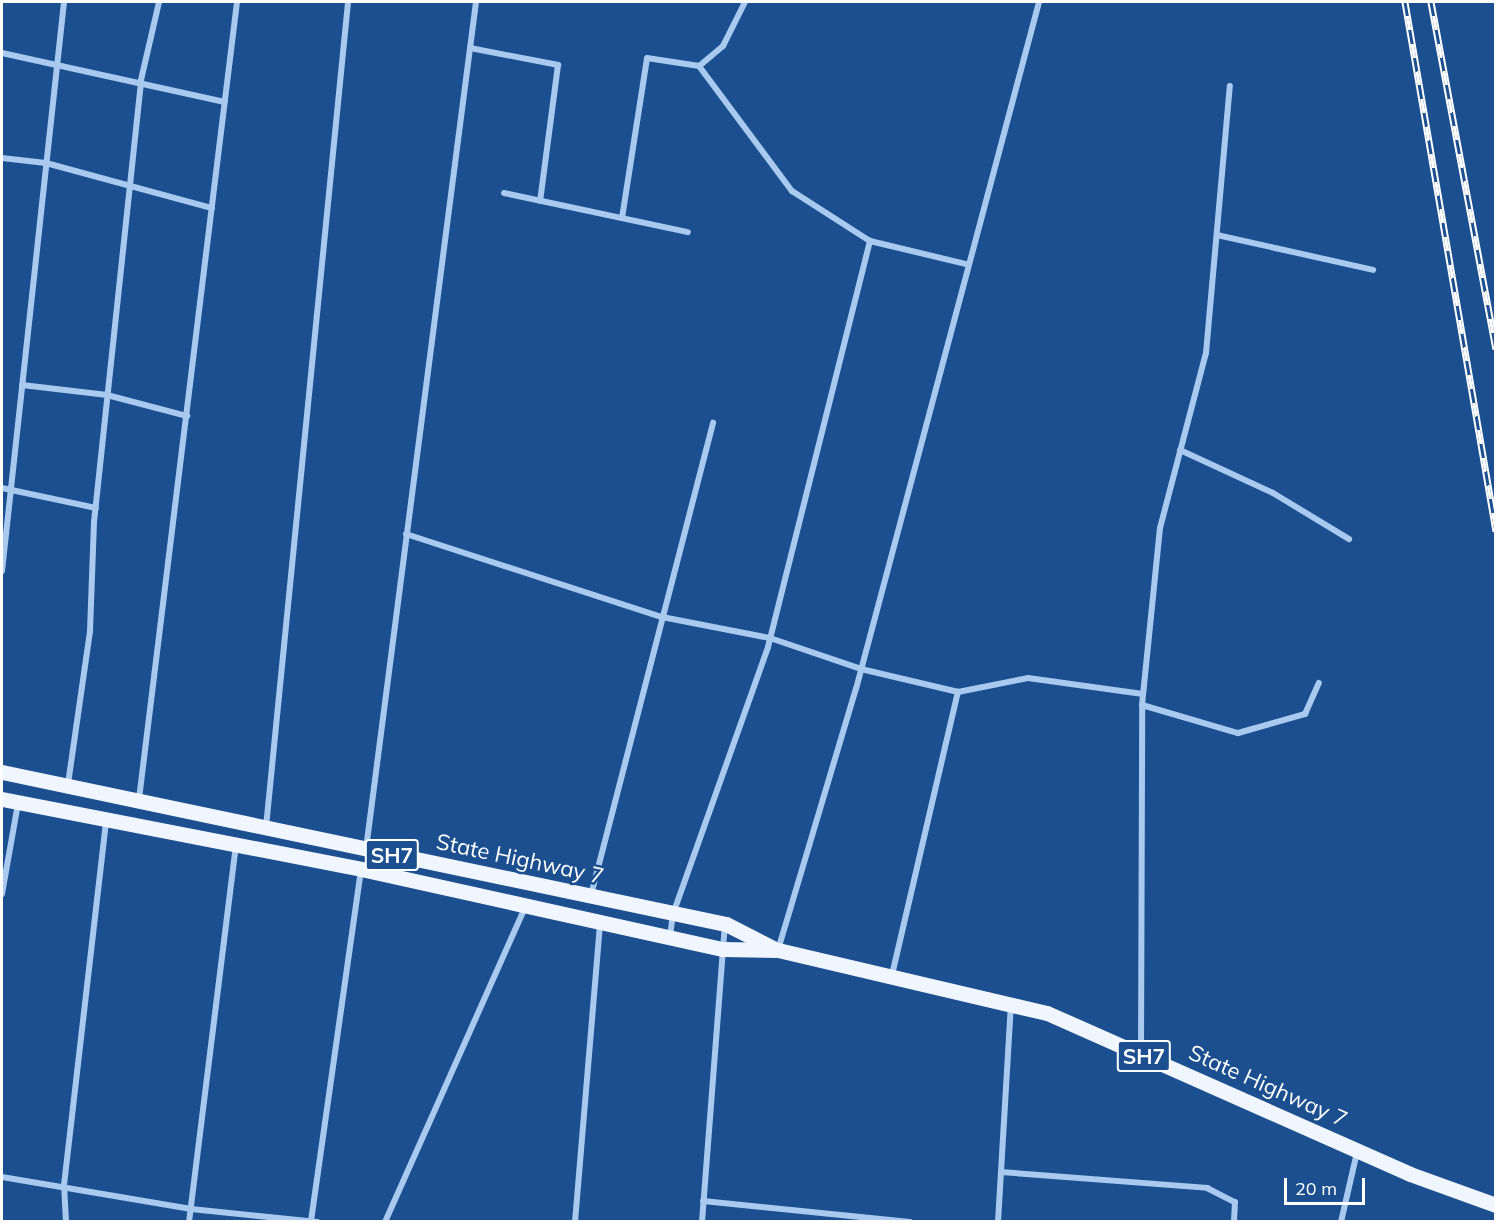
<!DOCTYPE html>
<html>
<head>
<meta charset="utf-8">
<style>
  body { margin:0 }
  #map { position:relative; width:1497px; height:1223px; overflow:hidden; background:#1b4f8f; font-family:Mulish,sans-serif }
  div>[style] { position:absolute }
  .minor>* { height:6px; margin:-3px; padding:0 3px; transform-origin:3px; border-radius:3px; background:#a9c9ee }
  .primary>* { height:15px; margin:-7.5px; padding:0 7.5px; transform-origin:7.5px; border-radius:7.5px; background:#f0f6ff }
  .rail>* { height:7px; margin-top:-3.5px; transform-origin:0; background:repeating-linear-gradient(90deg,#1b4f8f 0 14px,#fff 0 28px); box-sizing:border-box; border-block:2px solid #fff }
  span { translate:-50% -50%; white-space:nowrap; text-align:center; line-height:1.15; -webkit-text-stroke:5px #1b4f8f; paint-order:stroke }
  .shield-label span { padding:2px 4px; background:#1b4f8f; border:2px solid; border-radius:4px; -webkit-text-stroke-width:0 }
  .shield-label { font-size:21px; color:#fff; font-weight:700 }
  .street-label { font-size:22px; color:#fff }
  .frame { position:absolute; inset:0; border:3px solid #fff; pointer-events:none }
  .scale { position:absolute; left:1284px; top:1178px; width:81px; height:27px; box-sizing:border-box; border:3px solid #fff; border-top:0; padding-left:8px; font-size:18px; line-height:21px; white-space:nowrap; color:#fff; -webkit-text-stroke:4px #1b4f8f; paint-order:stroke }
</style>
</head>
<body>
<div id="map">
  <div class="minor">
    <div style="left:745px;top:2px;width:49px;rotate:116.6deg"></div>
    <div style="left:723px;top:46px;width:31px;rotate:140deg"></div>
    <div style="left:699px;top:66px;width:156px;rotate:53.4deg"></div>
    <div style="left:792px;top:191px;width:93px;rotate:32.7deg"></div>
    <div style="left:870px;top:241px;width:99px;rotate:13.5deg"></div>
    <div style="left:470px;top:48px;width:90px;rotate:10.9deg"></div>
    <div style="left:558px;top:65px;width:137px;rotate:97.5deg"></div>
    <div style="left:2px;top:53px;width:228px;rotate:12.4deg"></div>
    <div style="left:2px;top:158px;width:44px;rotate:6.5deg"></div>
    <div style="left:46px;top:163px;width:172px;rotate:15.2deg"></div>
    <div style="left:504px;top:193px;width:188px;rotate:12deg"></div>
    <div style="left:622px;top:218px;width:162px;rotate:-81.1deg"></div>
    <div style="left:647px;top:58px;width:53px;rotate:8.7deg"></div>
    <div style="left:1217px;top:235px;width:160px;rotate:12.6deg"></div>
    <div style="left:22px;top:385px;width:86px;rotate:6.7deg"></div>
    <div style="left:107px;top:395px;width:83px;rotate:14.7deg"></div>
    <div style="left:1180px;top:450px;width:102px;rotate:24.8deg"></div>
    <div style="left:1273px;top:493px;width:89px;rotate:31.2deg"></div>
    <div style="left:2px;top:488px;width:96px;rotate:12deg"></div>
    <div style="left:406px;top:534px;width:269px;rotate:18deg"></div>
    <div style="left:662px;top:617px;width:110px;rotate:11deg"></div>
    <div style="left:770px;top:638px;width:96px;rotate:18.8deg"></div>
    <div style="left:861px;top:669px;width:100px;rotate:13.3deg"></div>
    <div style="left:958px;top:692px;width:71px;rotate:-11.3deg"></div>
    <div style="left:1028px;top:678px;width:116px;rotate:7.9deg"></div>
    <div style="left:2px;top:571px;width:572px;rotate:-83.78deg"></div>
    <div style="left:1142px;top:705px;width:100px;rotate:16.3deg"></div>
    <div style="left:1238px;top:733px;width:70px;rotate:-15.8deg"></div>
    <div style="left:1305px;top:714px;width:34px;rotate:-66deg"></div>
    <div style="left:68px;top:784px;width:155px;rotate:-81.8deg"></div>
    <div style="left:90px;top:631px;width:109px;rotate:-87.9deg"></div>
    <div style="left:94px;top:522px;width:444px;rotate:-83.9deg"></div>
    <div style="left:141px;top:80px;width:80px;rotate:-77deg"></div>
    <div style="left:139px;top:799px;width:803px;rotate:-82.99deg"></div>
    <div style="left:266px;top:827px;width:829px;rotate:-84.32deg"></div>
    <div style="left:366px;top:849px;width:854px;rotate:-82.6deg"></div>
    <div style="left:2px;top:894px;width:92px;rotate:-80deg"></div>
    <div style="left:591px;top:895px;width:488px;rotate:-75.5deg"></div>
    <div style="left:670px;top:937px;width:23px;rotate:-83deg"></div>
    <div style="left:673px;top:914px;width:283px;rotate:-70.4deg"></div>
    <div style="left:768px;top:647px;width:419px;rotate:-75.9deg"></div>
    <div style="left:778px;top:950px;width:272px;rotate:-73.4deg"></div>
    <div style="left:856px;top:689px;width:711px;rotate:-75.08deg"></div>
    <div style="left:892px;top:975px;width:291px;rotate:-76.9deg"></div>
    <div style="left:1141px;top:1054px;width:349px;rotate:-89.8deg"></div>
    <div style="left:1142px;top:705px;width:178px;rotate:-84.2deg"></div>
    <div style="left:1160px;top:528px;width:181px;rotate:-75.3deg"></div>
    <div style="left:1206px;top:353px;width:268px;rotate:-84.9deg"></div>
    <div style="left:1001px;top:1172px;width:207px;rotate:4.4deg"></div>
    <div style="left:1207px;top:1188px;width:31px;rotate:27deg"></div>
    <div style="left:1235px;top:1202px;width:20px;rotate:93deg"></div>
    <div style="left:2px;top:1177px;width:192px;rotate:9.6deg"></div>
    <div style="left:191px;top:1209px;width:127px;rotate:5.9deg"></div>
    <div style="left:703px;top:1201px;width:208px;rotate:5.8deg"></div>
    <div style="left:311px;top:1221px;width:356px;rotate:-81.9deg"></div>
    <div style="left:66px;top:1222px;width:37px;rotate:-93deg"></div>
    <div style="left:64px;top:1185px;width:367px;rotate:-83.4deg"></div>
    <div style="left:189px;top:1222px;width:380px;rotate:-82.9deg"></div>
    <div style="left:385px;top:1222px;width:345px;rotate:-66deg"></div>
    <div style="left:575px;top:1222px;width:300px;rotate:-85.2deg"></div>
    <div style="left:702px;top:1222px;width:297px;rotate:-85.6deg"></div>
    <div style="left:998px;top:1222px;width:216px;rotate:-86.6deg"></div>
    <div style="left:1341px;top:1222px;width:72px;rotate:-77.1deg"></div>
  </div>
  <div class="primary">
    <div style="left:2px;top:772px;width:740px;rotate:11.86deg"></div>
    <div style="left:726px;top:924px;width:53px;rotate:27.1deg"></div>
    <div style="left:2px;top:799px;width:366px;rotate:11deg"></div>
    <div style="left:361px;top:869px;width:371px;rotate:12.5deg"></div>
    <div style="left:723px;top:949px;width:55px;rotate:1deg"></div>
    <div style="left:778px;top:950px;width:276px;rotate:13.2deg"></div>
    <div style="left:1047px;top:1013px;width:397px;rotate:23.9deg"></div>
    <div style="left:1410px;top:1174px;width:91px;rotate:19.8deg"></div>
  </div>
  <div class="rail">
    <div style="left:1405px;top:2px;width:537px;rotate:80.24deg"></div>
    <div style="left:1431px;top:2px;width:353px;rotate:79.4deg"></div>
  </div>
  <div class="shield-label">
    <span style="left:392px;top:855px">SH7</span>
    <span style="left:1144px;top:1056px">SH7</span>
  </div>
  <div class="street-label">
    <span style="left:520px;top:859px;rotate:12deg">State Highway 7</span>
    <span style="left:1268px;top:1086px;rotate:24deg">State Highway 7</span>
  </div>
  <div class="frame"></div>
  <div class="scale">20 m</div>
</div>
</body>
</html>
